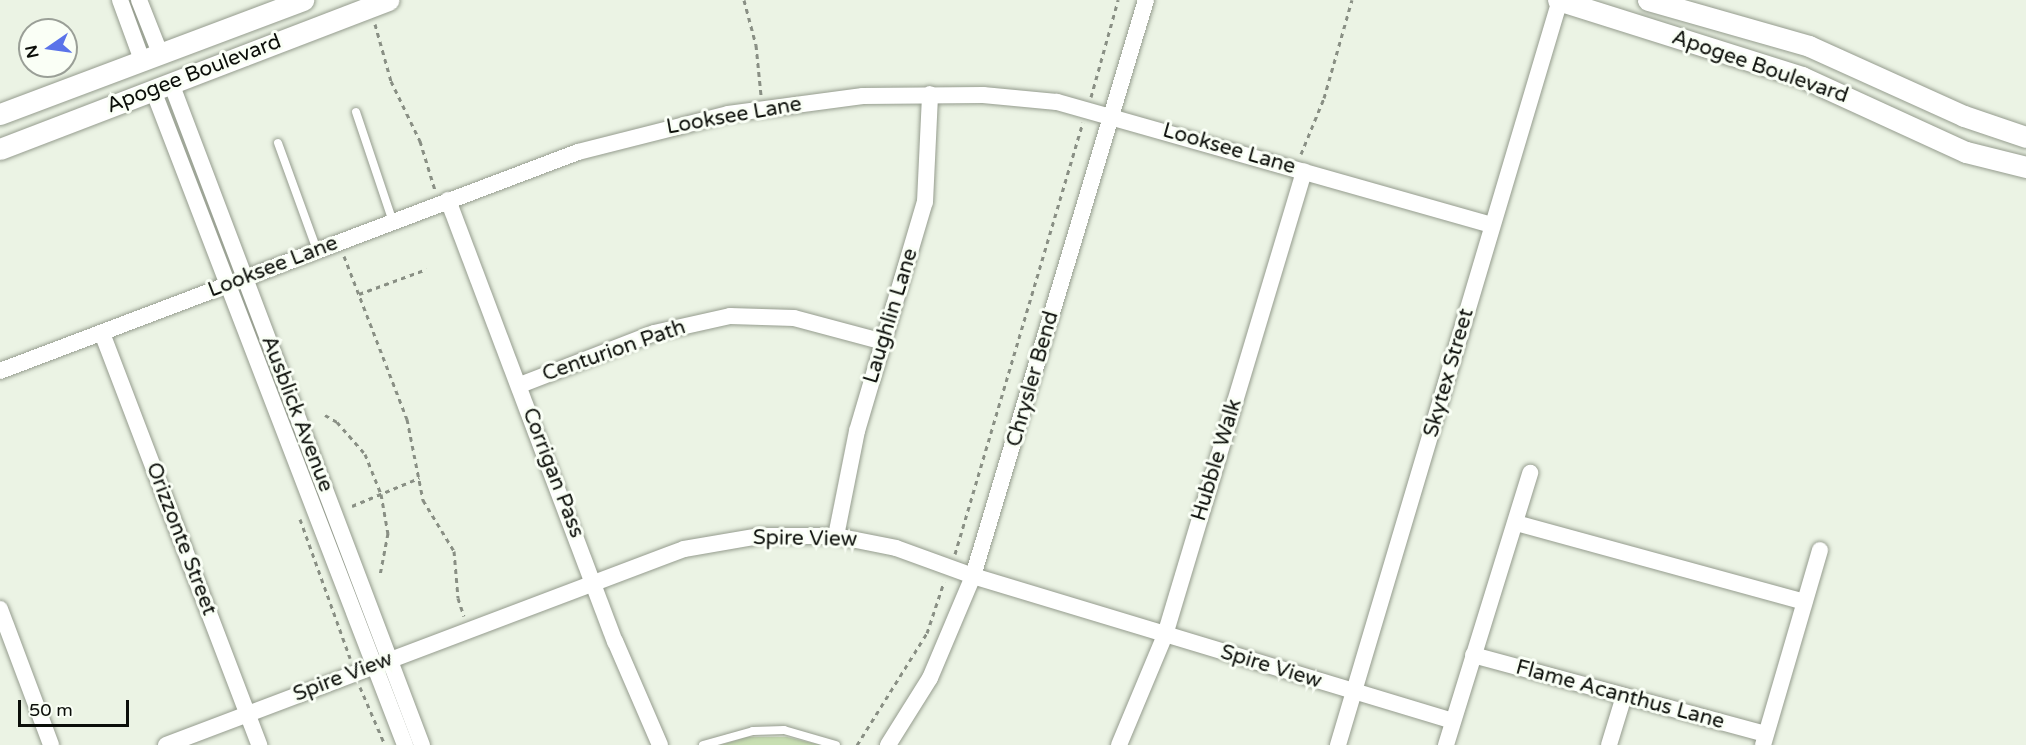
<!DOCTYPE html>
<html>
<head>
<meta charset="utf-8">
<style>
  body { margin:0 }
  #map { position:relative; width:2026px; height:745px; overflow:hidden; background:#ebf3e4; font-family:"Varela Round",sans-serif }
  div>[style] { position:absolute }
  .green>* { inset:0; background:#c8dfb2 }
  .path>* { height:3px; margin-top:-1.5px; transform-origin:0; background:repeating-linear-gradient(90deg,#898f84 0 4.5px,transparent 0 9px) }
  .roads { filter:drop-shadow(0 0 2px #959c8e) drop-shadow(0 0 2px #959c8e) }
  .service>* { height:8px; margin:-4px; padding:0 4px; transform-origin:4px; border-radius:4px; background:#fff }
  .minor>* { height:16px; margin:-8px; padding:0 8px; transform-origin:8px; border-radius:8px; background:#fff }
  .tertiary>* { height:21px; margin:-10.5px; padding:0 10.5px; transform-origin:10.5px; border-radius:10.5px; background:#fff }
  span { translate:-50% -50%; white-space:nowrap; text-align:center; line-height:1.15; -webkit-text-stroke:6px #fafff6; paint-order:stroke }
  .street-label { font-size:21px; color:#0b0e09 }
  .north { position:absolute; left:18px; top:18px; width:60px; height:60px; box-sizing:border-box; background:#fafff6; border:2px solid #9a9f97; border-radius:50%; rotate:257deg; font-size:16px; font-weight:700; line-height:24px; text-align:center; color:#0b0e09 }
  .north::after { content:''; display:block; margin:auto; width:21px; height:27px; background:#5a73e9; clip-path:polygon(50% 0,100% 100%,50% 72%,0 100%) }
  .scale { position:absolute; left:18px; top:700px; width:111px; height:27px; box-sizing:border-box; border:3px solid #0b0e09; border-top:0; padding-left:8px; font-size:18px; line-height:21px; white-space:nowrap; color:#0b0e09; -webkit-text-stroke:4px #fafff6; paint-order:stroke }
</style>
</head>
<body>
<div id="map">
  <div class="green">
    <div style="clip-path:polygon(747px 737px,787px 737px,820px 745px,721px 745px)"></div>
  </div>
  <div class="path">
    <div style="left:744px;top:0;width:47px;rotate:75.1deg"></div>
    <div style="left:756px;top:45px;width:50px;rotate:84.3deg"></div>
    <div style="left:375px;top:24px;width:59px;rotate:74.3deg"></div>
    <div style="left:391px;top:81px;width:67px;rotate:64.2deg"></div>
    <div style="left:420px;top:141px;width:51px;rotate:73deg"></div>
    <div style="left:1091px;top:97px;width:101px;rotate:-74.4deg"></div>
    <div style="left:1301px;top:154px;width:61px;rotate:-67.7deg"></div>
    <div style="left:1324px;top:98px;width:102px;rotate:-74.1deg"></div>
    <div style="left:344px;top:256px;width:175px;rotate:68.9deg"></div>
    <div style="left:407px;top:419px;width:83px;rotate:78.8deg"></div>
    <div style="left:423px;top:500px;width:60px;rotate:58.7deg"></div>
    <div style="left:454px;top:551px;width:47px;rotate:85.1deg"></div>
    <div style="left:458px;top:598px;width:19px;rotate:72deg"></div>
    <div style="left:359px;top:294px;width:72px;rotate:-20.2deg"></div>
    <div style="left:325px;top:415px;width:14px;rotate:30deg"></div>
    <div style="left:337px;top:422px;width:43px;rotate:48.8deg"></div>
    <div style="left:365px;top:454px;width:43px;rotate:68.2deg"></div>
    <div style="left:381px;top:494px;width:40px;rotate:80deg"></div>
    <div style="left:388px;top:533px;width:43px;rotate:100.8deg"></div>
    <div style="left:352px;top:506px;width:73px;rotate:-22.7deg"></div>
    <div style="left:300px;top:519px;width:148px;rotate:70.2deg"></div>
    <div style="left:955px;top:554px;width:450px;rotate:-73.5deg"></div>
    <div style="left:360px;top:687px;width:63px;rotate:66.7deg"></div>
    <div style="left:857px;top:745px;width:132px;rotate:-58deg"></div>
    <div style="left:927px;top:633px;width:54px;rotate:-71.6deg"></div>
  </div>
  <div class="roads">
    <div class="service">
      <div style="left:356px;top:112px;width:116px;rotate:71.4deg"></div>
      <div style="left:278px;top:143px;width:114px;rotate:70deg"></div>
      <div style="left:703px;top:745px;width:52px;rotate:-15.6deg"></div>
      <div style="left:753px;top:731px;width:31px;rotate:-2deg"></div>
      <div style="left:784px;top:730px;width:54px;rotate:16.1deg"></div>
    </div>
    <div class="minor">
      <div style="left:120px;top:0;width:64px;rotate:69.9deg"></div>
      <div style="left:139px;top:0;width:57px;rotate:68.4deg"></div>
      <div style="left:171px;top:83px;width:708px;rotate:69.24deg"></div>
      <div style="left:153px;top:90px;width:702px;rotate:68.96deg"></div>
      <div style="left:448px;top:200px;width:472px;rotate:69.3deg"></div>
      <div style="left:615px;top:641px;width:113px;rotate:66.6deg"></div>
      <div style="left:102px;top:333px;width:441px;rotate:69.1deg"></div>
      <div style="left:0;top:371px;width:618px;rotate:-20.75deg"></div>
      <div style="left:578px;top:152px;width:155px;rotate:-14.2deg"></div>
      <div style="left:728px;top:114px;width:136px;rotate:-7.6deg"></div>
      <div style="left:863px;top:96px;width:120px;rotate:-0.5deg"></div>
      <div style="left:983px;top:95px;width:74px;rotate:5.4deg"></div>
      <div style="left:1057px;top:102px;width:452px;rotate:15.8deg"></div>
      <div style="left:520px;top:385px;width:144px;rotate:-21.2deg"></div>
      <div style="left:654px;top:333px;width:78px;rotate:-12.6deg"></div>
      <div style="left:730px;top:316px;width:64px;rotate:1.8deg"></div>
      <div style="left:794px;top:318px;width:93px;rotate:14.9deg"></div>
      <div style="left:1516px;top:523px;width:299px;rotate:15.3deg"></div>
      <div style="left:836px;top:536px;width:107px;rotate:-78.7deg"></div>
      <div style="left:857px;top:431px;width:239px;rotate:-73.5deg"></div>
      <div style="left:925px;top:202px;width:108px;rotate:-87.3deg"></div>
      <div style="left:0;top:609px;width:145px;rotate:69.4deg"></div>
      <div style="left:1473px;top:655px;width:303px;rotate:15.1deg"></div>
      <div style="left:166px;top:745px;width:554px;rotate:-20.73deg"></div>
      <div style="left:684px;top:549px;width:76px;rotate:-9.8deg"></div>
      <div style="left:759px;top:536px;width:77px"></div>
      <div style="left:836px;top:536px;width:61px;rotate:11.3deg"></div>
      <div style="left:896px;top:548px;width:82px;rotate:20deg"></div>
      <div style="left:973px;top:576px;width:501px;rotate:16.81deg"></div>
      <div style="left:888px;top:745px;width:79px;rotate:-57.9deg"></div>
      <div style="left:930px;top:678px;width:111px;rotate:-67.1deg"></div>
      <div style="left:973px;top:576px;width:601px;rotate:-73.28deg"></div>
      <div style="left:1119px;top:745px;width:119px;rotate:-67.3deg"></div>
      <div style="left:1165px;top:635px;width:484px;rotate:-73.3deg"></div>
      <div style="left:1338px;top:745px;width:777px;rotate:-73.41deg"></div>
      <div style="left:1446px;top:745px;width:285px;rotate:-72.8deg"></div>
      <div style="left:1609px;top:745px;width:51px;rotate:-73deg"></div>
      <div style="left:1763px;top:745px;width:203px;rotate:-73.7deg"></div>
    </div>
    <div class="tertiary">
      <div style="left:1558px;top:0;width:256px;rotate:17.5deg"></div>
      <div style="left:1802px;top:77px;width:180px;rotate:24.6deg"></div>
      <div style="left:1966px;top:152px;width:62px;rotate:14deg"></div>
      <div style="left:1648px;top:0;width:167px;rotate:15.9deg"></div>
      <div style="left:1809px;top:46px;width:170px;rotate:24.3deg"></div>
      <div style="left:1964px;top:116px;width:65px;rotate:18.7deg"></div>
      <div style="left:0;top:114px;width:324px;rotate:-20.6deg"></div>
      <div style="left:0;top:149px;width:416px;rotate:-21deg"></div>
    </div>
  </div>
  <div class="street-label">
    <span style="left:1760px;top:67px;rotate:19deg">Apogee Boulevard</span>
    <span style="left:194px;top:74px;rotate:-21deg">Apogee Boulevard</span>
    <span style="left:734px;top:116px;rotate:-10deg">Looksee Lane</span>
    <span style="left:1229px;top:149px;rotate:16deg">Looksee Lane</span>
    <span style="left:273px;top:267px;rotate:-21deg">Looksee Lane</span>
    <span style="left:891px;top:316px;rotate:-73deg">Laughlin Lane</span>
    <span style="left:614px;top:351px;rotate:-19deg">Centurion Path</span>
    <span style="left:1449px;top:373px;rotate:-74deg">Skytex Street</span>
    <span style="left:1033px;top:379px;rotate:-74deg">Chrysler Bend</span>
    <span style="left:297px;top:414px;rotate:69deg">Ausblick Avenue</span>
    <span style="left:1217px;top:460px;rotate:-73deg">Hubble Walk</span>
    <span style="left:553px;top:473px;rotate:69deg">Corrigan Pass</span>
    <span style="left:181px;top:539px;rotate:69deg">Orizzonte Street</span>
    <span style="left:805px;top:539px;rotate:1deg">Spire View</span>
    <span style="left:1271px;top:667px;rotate:17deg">Spire View</span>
    <span style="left:343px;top:677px;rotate:-21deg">Spire View</span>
    <span style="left:1620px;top:695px;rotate:15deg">Flame Acanthus Lane</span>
  </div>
  <div class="north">N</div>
  <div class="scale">50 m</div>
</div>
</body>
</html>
